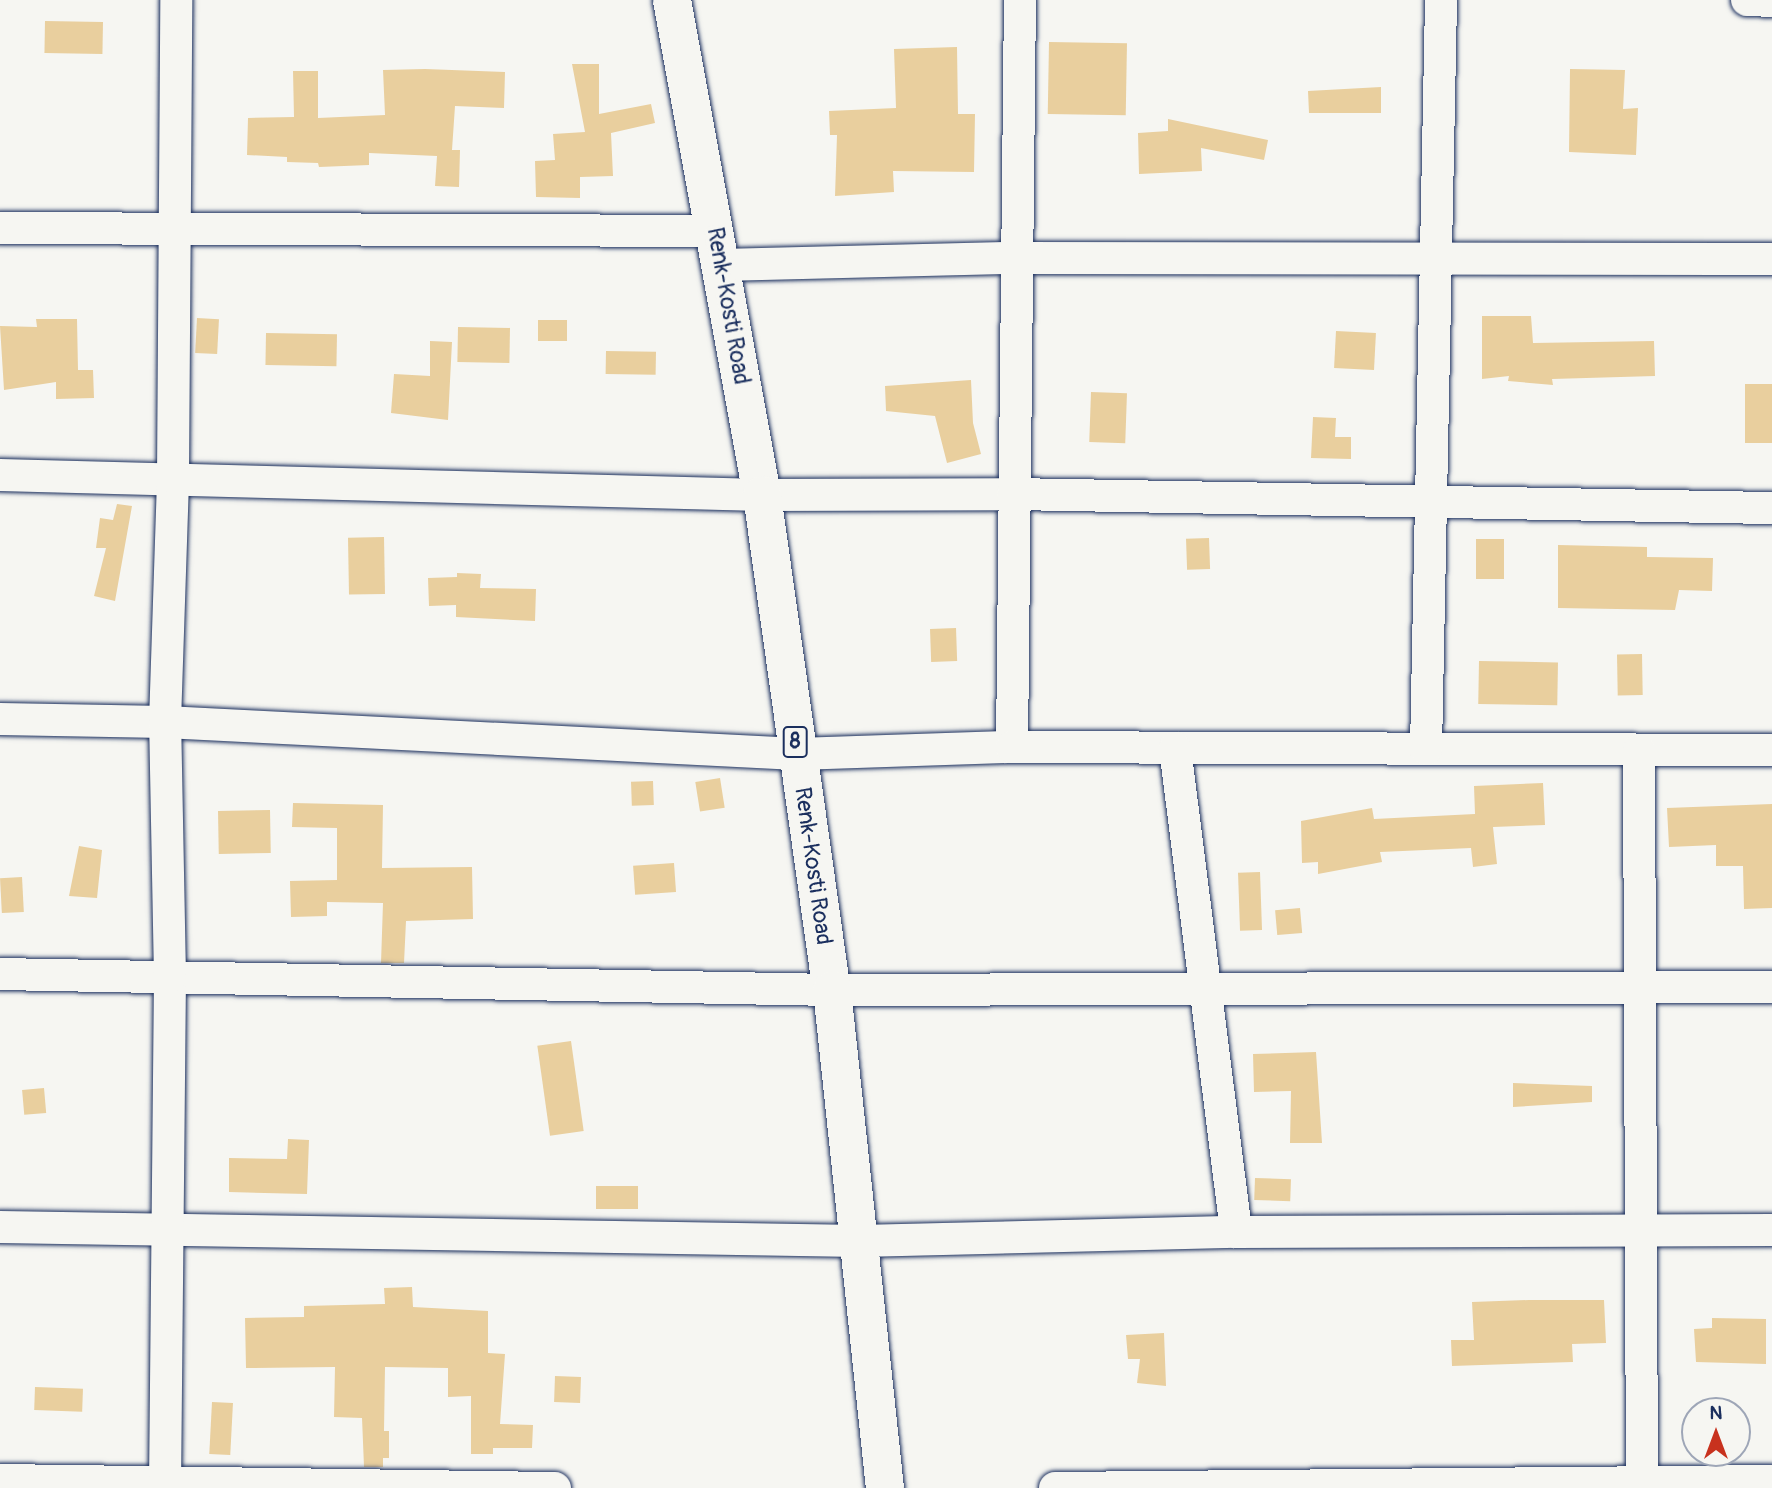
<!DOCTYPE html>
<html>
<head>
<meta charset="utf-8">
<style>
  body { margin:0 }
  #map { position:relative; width:1772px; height:1488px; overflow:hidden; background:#f6f6f2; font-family:Pangolin,sans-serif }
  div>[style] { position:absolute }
  .building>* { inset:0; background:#e9cf9e; transform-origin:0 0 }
  .roads { filter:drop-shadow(0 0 2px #1b2f5e) drop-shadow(0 0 2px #1b2f5e) }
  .minor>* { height:32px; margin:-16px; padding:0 16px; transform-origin:16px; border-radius:16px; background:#f6f6f2 }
  .primary>* { height:38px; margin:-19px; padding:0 19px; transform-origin:19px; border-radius:19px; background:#f6f6f2 }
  span { translate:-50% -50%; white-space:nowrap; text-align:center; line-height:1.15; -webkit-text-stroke:7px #f6f6f2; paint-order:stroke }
  .shield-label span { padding:2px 5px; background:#f6f6f2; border:2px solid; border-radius:5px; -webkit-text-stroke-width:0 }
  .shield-label { font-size:21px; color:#1b2f5e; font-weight:700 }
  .street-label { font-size:23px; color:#1b2f5e }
  .north { position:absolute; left:1681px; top:1397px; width:70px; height:70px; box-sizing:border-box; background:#f6f6f2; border:2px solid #9ea6b7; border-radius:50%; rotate:0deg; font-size:19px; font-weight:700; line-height:28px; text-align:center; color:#1b2f5e }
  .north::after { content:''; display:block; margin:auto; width:24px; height:32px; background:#c8321e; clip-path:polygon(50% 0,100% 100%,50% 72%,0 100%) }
</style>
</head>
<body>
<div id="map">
  <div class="building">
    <div style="left:45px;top:21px;width:58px;height:32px;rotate:1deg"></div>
    <div style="left:1049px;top:42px;width:78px;height:72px;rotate:1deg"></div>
    <div style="clip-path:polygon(957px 47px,958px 114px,975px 114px,974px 172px,893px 171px,894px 192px,835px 196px,837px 135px,830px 135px,829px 111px,896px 108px,894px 49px)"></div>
    <div style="clip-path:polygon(572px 64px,599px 64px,599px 114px,651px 104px,655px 123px,611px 133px,613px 176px,580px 177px,580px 198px,536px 197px,535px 161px,555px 160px,553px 134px,585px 132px)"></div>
    <div style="clip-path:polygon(425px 69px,505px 72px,504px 108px,455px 106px,452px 150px,460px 150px,459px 187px,435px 186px,437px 156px,369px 153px,369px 165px,319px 167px,318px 163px,287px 162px,287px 157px,247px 155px,248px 118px,294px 117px,293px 71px,318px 71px,318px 118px,385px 115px,383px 70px)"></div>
    <div style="clip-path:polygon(1570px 69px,1625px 70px,1623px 109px,1638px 108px,1636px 155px,1569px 152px)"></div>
    <div style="clip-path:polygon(1381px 87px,1381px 113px,1309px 113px,1308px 91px)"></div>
    <div style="clip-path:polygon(1168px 119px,1268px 140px,1264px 160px,1201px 148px,1202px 171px,1139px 174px,1138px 133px,1168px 131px)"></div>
    <div style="clip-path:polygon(1482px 316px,1531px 316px,1533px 343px,1654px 341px,1655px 376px,1552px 379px,1553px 385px,1508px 381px,1509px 376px,1482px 379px)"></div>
    <div style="left:197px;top:318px;width:22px;height:35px;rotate:3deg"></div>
    <div style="clip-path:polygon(36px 319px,77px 319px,78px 370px,93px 370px,94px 398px,56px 399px,56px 382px,4px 390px,0 326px,37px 327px)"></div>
    <div style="left:538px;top:320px;width:29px;height:21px"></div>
    <div style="left:458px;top:327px;width:52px;height:35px;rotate:1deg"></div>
    <div style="left:1336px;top:331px;width:40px;height:37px;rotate:3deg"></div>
    <div style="left:266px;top:333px;width:71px;height:32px;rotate:1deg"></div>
    <div style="clip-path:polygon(430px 341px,452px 342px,448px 420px,391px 413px,394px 374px,430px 376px)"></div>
    <div style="left:606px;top:351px;width:50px;height:23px;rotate:1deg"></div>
    <div style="clip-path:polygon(971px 380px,973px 423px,981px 454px,947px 463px,935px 416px,886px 411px,885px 386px)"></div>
    <div style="left:1745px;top:384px;width:27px;height:59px"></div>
    <div style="left:1091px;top:392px;width:36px;height:50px;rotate:2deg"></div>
    <div style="clip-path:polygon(1313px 417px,1336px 418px,1335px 437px,1351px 437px,1351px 459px,1311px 458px)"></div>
    <div style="clip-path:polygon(117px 504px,132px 506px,115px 601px,94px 596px,106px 548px,96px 548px,100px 518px,113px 520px)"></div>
    <div style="left:384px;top:537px;width:57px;height:36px;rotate:89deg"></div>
    <div style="left:1209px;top:538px;width:31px;height:23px;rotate:88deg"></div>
    <div style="left:1476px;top:539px;width:28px;height:40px"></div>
    <div style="clip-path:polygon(1558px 545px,1647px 547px,1647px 557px,1713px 558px,1712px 591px,1679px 590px,1675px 610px,1558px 608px)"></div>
    <div style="clip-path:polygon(457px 573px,481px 574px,480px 588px,536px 589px,535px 621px,456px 617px,456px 605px,429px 606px,428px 578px,457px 577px)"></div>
    <div style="left:956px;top:628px;width:33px;height:26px;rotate:88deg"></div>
    <div style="left:1642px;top:654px;width:41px;height:25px;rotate:89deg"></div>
    <div style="left:1479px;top:661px;width:79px;height:43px;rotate:1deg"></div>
    <div style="left:720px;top:778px;width:30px;height:25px;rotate:81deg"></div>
    <div style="left:653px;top:781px;width:24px;height:22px;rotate:88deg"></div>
    <div style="clip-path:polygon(1543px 783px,1545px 825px,1493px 827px,1497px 864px,1473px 867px,1471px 848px,1380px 852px,1382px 862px,1318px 874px,1318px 862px,1302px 863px,1301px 821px,1372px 808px,1374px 819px,1475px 814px,1474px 786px)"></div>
    <div style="clip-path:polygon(293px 803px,383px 805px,382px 868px,472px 867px,473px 919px,406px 921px,404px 963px,381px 963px,383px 903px,327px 902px,327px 916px,291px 917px,290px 881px,337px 880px,337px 828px,292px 827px)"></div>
    <div style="clip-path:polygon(1772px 804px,1772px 908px,1744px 909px,1743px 866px,1716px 866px,1716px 845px,1669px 847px,1667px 808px)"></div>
    <div style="left:270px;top:810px;width:43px;height:52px;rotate:89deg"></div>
    <div style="clip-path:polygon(79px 846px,102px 850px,97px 898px,69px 896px)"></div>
    <div style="left:674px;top:863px;width:29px;height:41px;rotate:86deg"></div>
    <div style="left:1260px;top:872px;width:58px;height:22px;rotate:88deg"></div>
    <div style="left:22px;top:877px;width:35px;height:22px;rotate:87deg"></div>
    <div style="left:1300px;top:908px;width:25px;height:25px;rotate:85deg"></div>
    <div style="left:571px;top:1041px;width:91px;height:34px;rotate:82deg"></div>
    <div style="clip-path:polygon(1316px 1052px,1322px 1143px,1290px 1143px,1291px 1091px,1254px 1092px,1253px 1054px)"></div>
    <div style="clip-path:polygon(1513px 1083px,1592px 1086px,1592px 1102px,1513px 1107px)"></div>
    <div style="left:44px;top:1088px;width:25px;height:22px;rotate:85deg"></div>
    <div style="clip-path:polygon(288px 1139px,309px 1140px,307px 1194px,229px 1192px,229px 1158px,287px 1159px)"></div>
    <div style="left:1255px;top:1178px;width:36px;height:22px;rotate:2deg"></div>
    <div style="left:596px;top:1186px;width:42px;height:23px"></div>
    <div style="clip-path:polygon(412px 1287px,413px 1307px,488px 1311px,488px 1353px,505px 1354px,500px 1424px,533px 1425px,532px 1448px,493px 1448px,493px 1454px,471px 1454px,471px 1396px,448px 1397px,448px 1368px,385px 1367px,384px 1431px,389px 1431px,389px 1458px,383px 1458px,383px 1467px,364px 1467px,362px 1418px,334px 1417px,335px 1367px,246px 1368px,245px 1318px,304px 1317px,304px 1306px,385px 1304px,384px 1288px)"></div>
    <div style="clip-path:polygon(1529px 1300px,1604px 1300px,1606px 1343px,1572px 1344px,1573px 1362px,1452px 1366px,1451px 1340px,1474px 1340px,1472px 1302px)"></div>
    <div style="clip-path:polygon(1712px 1318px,1766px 1319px,1766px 1364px,1696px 1362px,1694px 1329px,1712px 1328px)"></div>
    <div style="clip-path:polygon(1164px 1333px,1166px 1386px,1137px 1383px,1140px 1359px,1128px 1359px,1126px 1335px)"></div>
    <div style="left:555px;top:1376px;width:26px;height:26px;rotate:2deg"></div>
    <div style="left:35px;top:1387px;width:48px;height:23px;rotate:2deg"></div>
    <div style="left:212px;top:1402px;width:21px;height:52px;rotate:3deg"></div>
  </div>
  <div class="roads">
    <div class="minor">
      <div style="left:1747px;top:0;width:25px;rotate:2deg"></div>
      <div style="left:0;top:228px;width:715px;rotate:0.24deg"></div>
      <div style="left:721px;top:265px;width:294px;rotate:-1.4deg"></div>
      <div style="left:1015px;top:258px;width:757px;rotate:0.08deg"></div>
      <div style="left:0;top:475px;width:762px;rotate:1.5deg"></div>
      <div style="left:762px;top:495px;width:251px;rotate:-0.2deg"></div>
      <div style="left:1013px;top:494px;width:759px;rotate:1.06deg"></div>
      <div style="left:0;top:719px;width:165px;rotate:1deg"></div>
      <div style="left:165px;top:722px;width:633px;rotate:2.9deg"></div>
      <div style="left:797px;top:754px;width:215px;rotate:-1.9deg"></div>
      <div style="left:1012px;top:747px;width:747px;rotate:-89.39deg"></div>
      <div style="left:1012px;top:747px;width:760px;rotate:0.23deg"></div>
      <div style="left:1175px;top:748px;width:488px;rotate:82.8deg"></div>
      <div style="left:1426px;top:749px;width:749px;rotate:-88.85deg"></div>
      <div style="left:1639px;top:750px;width:738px;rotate:89.77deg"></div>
      <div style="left:0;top:974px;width:832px;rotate:1.1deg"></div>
      <div style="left:832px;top:990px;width:940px;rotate:-0.18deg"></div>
      <div style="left:0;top:1227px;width:860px;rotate:0.93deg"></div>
      <div style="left:860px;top:1241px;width:376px;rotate:-1.4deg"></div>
      <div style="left:1236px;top:1232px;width:536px;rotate:-0.21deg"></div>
      <div style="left:0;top:1480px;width:555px;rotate:0.83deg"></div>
      <div style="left:165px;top:1488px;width:511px;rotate:-89.44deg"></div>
      <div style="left:170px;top:977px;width:255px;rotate:-91.1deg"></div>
      <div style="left:165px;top:722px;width:245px;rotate:-88.1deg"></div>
      <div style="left:173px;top:477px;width:477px;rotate:-89.6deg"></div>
      <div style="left:1055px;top:1488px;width:717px;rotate:-0.56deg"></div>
    </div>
    <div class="primary">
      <div style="left:672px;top:0;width:503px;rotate:79.7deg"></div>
      <div style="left:762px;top:495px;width:500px;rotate:82deg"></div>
      <div style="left:832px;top:990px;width:501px;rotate:83.93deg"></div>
    </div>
  </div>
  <div class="shield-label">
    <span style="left:795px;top:742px">8</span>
  </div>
  <div class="street-label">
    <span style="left:728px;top:306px;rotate:80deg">Renk-Kosti Road</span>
    <span style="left:813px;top:866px;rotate:82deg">Renk-Kosti Road</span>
  </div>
  <div class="north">N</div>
</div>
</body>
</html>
